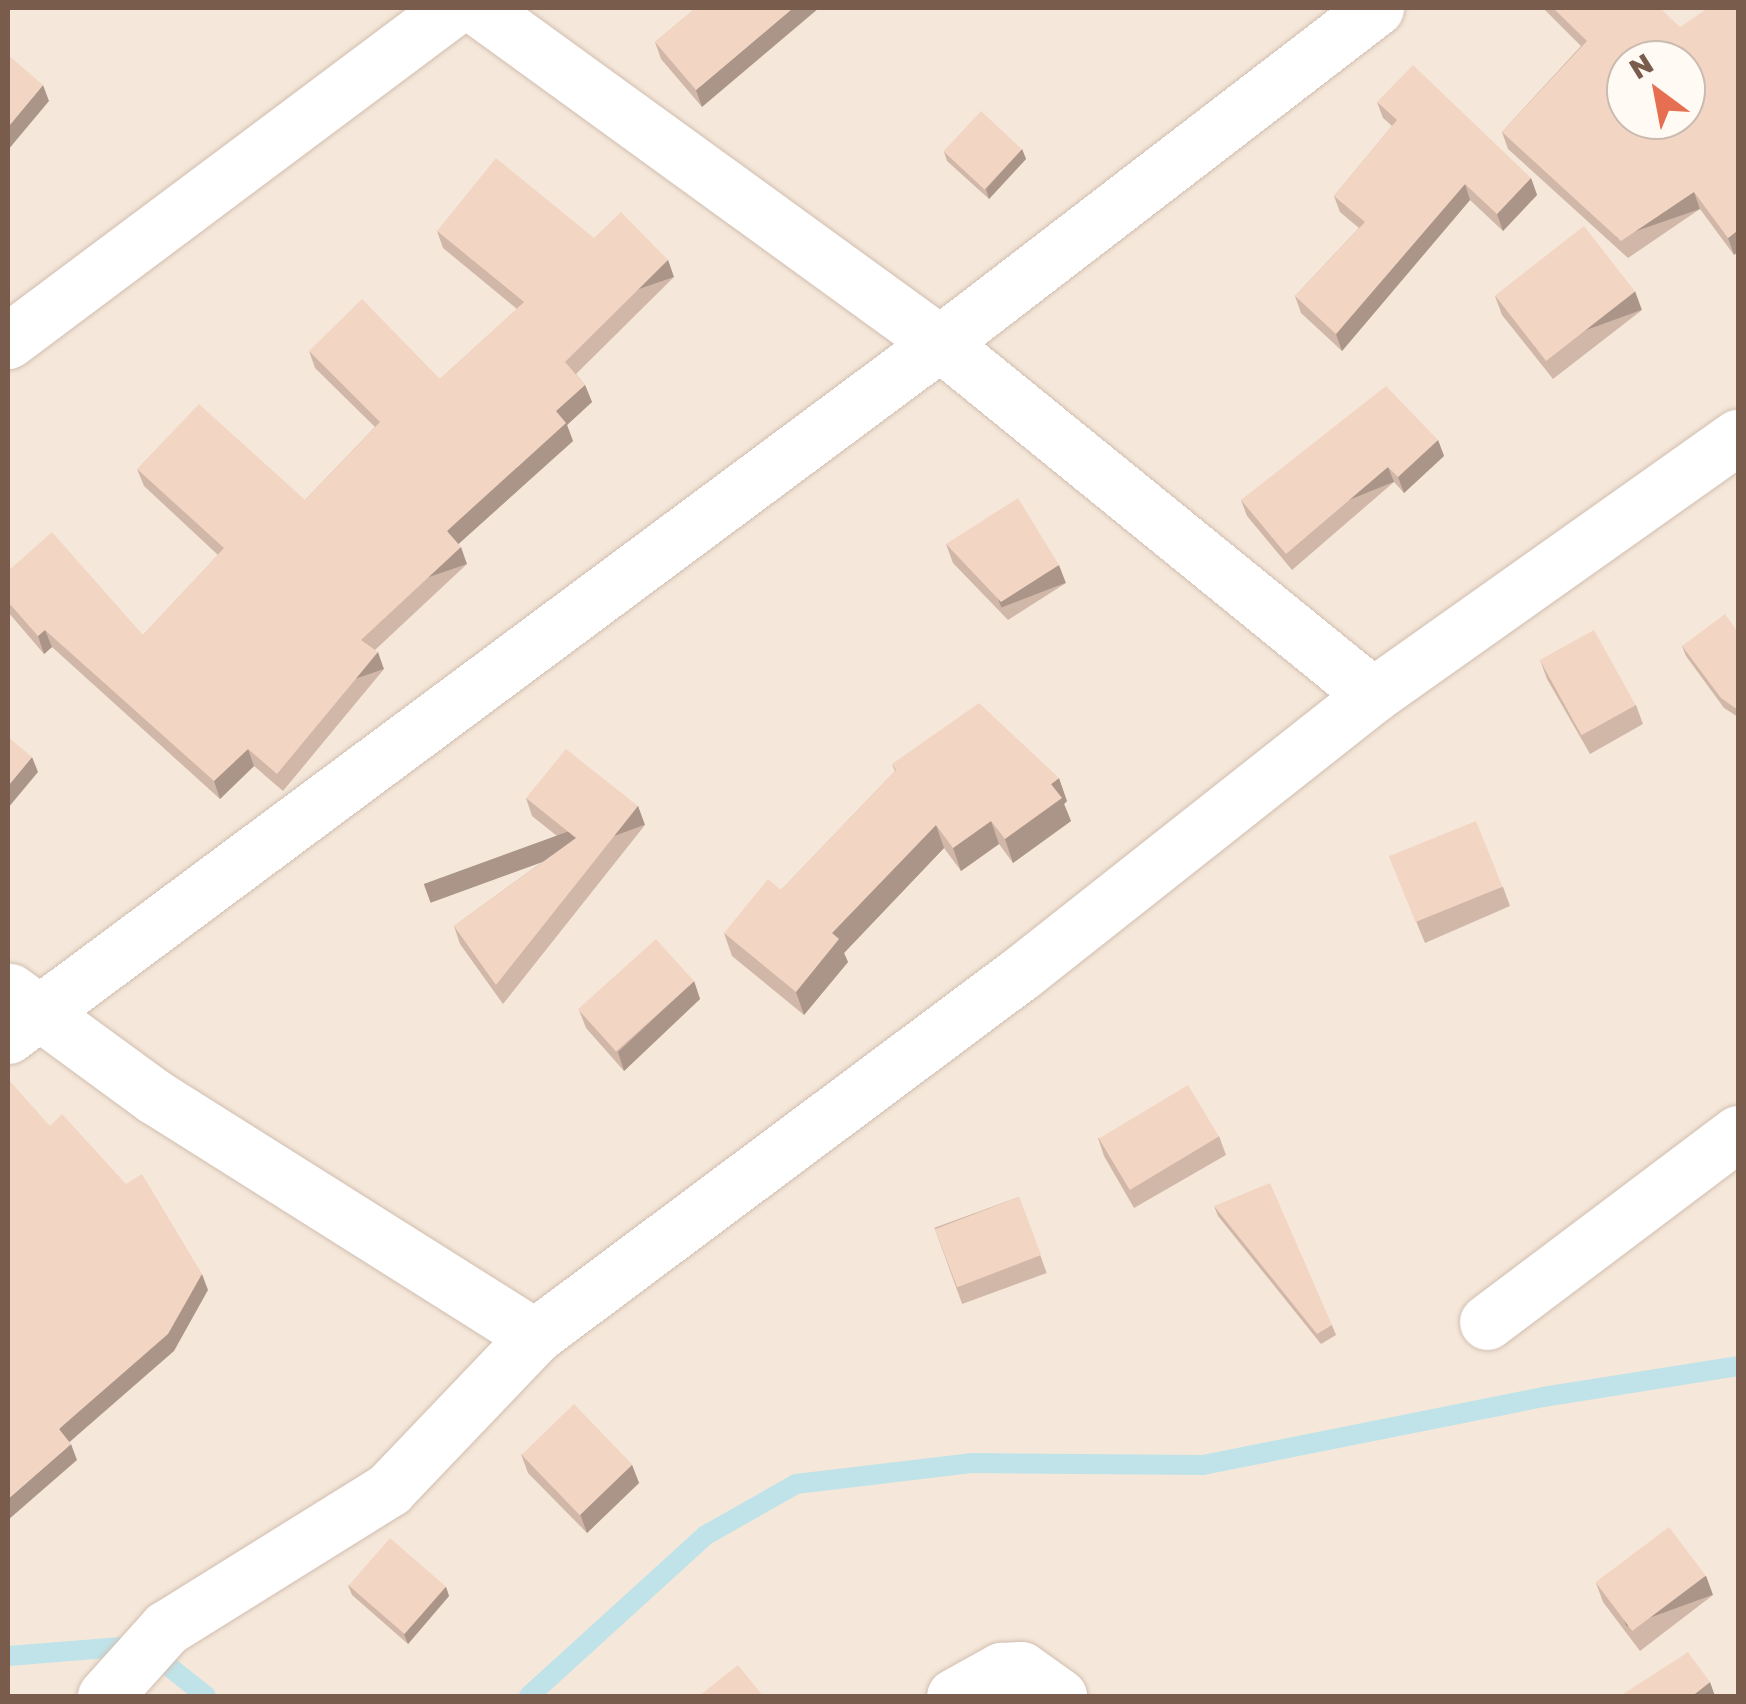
<!DOCTYPE html>
<html>
<head>
<meta charset="utf-8">
<style>
  body { margin:0 }
  #map { position:relative; width:1746px; height:1704px; overflow:hidden; background:#fdf6ec; font-family:"Golos Text",sans-serif }
  div>[style] { position:absolute }
  .residential>* { inset:0; background:#f5e8da }
  .stream>* { height:20px; margin:-10px; padding:0 10px; transform-origin:10px; border-radius:10px; background:#bfe3e8 }
  .roads { filter:drop-shadow(0 0 2px #d1beb0) drop-shadow(0 0 2px #d1beb0) }
  .street>* { height:55px; margin:-27.5px; padding:0 27.5px; transform-origin:27.5px; border-radius:27.5px; background:#fff }
  .wall>* { inset:0; background:#d1b7a8; transform-origin:0 0 }
  .shaded-wall>* { inset:0; background:#aa9588; transform-origin:0 0 }
  .building>* { inset:0; background:#f3d5c3; transform-origin:0 0 }
  span { translate:-50% -50%; white-space:nowrap; text-align:center; line-height:1.15; -webkit-text-stroke:10px #fffaf3; paint-order:stroke }
  .frame { position:absolute; inset:0; border:10px solid #7a5c4d; pointer-events:none }
  .north { position:absolute; left:1606px; top:40px; width:100px; height:100px; box-sizing:border-box; background:#fffaf3; border:2px solid #cabbb1; border-radius:50%; rotate:328deg; font-size:28px; font-weight:700; line-height:40px; text-align:center; color:#7a5c4d }
  .north::after { content:''; display:block; margin:auto; width:35px; height:45px; background:#e76f51; clip-path:polygon(50% 0,100% 100%,50% 72%,0 100%) }
</style>
</head>
<body>
<div id="map">
  <div class="residential">
    <div style="clip-path:polygon(evenodd,8px 8px,1738px 8px,1738px 1696px,8px 1696px,8px 8px,1626px 60px,1686px 60px,1686px 120px,1626px 120px,1626px 60px)"></div>
  </div>
  <div class="stream">
    <div style="left:8px;top:1656px;width:111px;rotate:-4.6deg"></div>
    <div style="left:162px;top:1661px;width:56px;rotate:38.5deg"></div>
    <div style="left:529px;top:1696px;width:239px;rotate:-42.3deg"></div>
    <div style="left:706px;top:1535px;width:103px;rotate:-29.5deg"></div>
    <div style="left:796px;top:1484px;width:176px;rotate:-6.8deg"></div>
    <div style="left:971px;top:1463px;width:232px;rotate:0.5deg"></div>
    <div style="left:1203px;top:1465px;width:347px;rotate:-11.3deg"></div>
    <div style="left:1543px;top:1397px;width:197px;rotate:-9deg"></div>
  </div>
  <div class="roads">
    <div class="street">
      <div style="left:478px;top:8px;width:571px;rotate:35.95deg"></div>
      <div style="left:940px;top:343px;width:558px;rotate:39.11deg"></div>
      <div style="left:8px;top:341px;width:556px;rotate:-36.81deg"></div>
      <div style="left:10px;top:991px;width:180px;rotate:36.2deg"></div>
      <div style="left:155px;top:1097px;width:449px;rotate:32.2deg"></div>
      <div style="left:8px;top:1036px;width:1161px;rotate:-36.63deg"></div>
      <div style="left:940px;top:343px;width:550px;rotate:-37.54deg"></div>
      <div style="left:1487px;top:1322px;width:314px;rotate:-37deg"></div>
      <div style="left:105px;top:1696px;width:91px;rotate:-48.1deg"></div>
      <div style="left:166px;top:1628px;width:263px;rotate:-31.9deg"></div>
      <div style="left:389px;top:1489px;width:211px;rotate:-46.3deg"></div>
      <div style="left:535px;top:1336px;width:607px;rotate:-36.76deg"></div>
      <div style="left:1021px;top:973px;width:449px;rotate:-38.3deg"></div>
      <div style="left:1373px;top:695px;width:447px;rotate:-35.3deg"></div>
      <div style="left:954px;top:1696px;width:54px;rotate:-29deg"></div>
      <div style="left:1001px;top:1670px;width:20px;rotate:-3deg"></div>
      <div style="left:1021px;top:1669px;width:47px;rotate:35.4deg"></div>
    </div>
  </div>
  <div class="wall">
    <div style="clip-path:polygon(696px 8px,702px 107px,661px 59px,655px 42px)"></div>
    <div style="clip-path:polygon(1543px 8px,1660px 8px,1734px 255px,1700px 209px,1628px 258px,1508px 149px,1502px 132px,1581px 46px)"></div>
    <div style="clip-path:polygon(1377px 102px,1531px 178px,1537px 195px,1503px 231px,1470px 200px,1342px 351px,1301px 313px,1295px 296px,1359px 228px,1340px 212px,1334px 196px,1392px 126px,1383px 118px)"></div>
    <div style="clip-path:polygon(1022px 149px,1026px 159px,989px 199px,947px 161px,944px 152px)"></div>
    <div style="clip-path:polygon(437px 231px,594px 238px,668px 260px,674px 277px,576px 374px,585px 385px,592px 402px,567px 425px,573px 441px,458px 544px,467px 564px,375px 650px,384px 669px,283px 791px,254px 766px,220px 799px,52px 647px,44px 654px,8px 612px,8px 571px,143px 635px,218px 555px,144px 486px,137px 469px,305px 500px,375px 427px,315px 368px,309px 351px,440px 379px,517px 309px,443px 248px)"></div>
    <div style="clip-path:polygon(1495px 296px,1642px 310px,1553px 379px,1502px 315px)"></div>
    <div style="clip-path:polygon(1438px 440px,1444px 456px,1404px 493px,1394px 482px,1292px 570px,1247px 516px,1241px 500px)"></div>
    <div style="clip-path:polygon(946px 544px,1066px 583px,1008px 620px,953px 563px)"></div>
    <div style="clip-path:polygon(1738px 632px,1738px 717px,1724px 708px,1686px 656px,1682px 646px)"></div>
    <div style="clip-path:polygon(1540px 660px,1636px 705px,1643px 724px,1590px 754px,1547px 679px)"></div>
    <div style="clip-path:polygon(892px 764px,1067px 801px,1064px 804px,1071px 821px,1013px 863px,999px 844px,961px 871px,944px 848px,844px 953px,848px 962px,804px 1015px,732px 956px,724px 933px,781px 890px,895px 771px)"></div>
    <div style="clip-path:polygon(526px 798px,638px 806px,645px 825px,503px 1004px,460px 944px,454px 926px,567px 844px,532px 816px)"></div>
    <div style="clip-path:polygon(1390px 858px,1503px 887px,1510px 906px,1425px 943px)"></div>
    <div style="clip-path:polygon(694px 981px,700px 999px,624px 1071px,586px 1028px,579px 1010px)"></div>
    <div style="clip-path:polygon(1219px 1136px,1226px 1155px,1134px 1208px,1104px 1156px,1098px 1138px)"></div>
    <div style="left:1019px;top:1197px;width:81px;height:90px;rotate:70deg"></div>
    <div style="clip-path:polygon(1214px 1206px,1332px 1325px,1336px 1335px,1321px 1344px,1218px 1216px)"></div>
    <div style="clip-path:polygon(521px 1454px,632px 1465px,639px 1483px,587px 1533px,528px 1473px)"></div>
    <div style="clip-path:polygon(1706px 1576px,1713px 1595px,1640px 1651px,1603px 1602px,1596px 1583px)"></div>
    <div style="clip-path:polygon(348px 1585px,446px 1587px,449px 1596px,408px 1644px,352px 1595px)"></div>
  </div>
  <div class="shaded-wall">
    <div style="clip-path:polygon(793px 8px,819px 8px,702px 107px,696px 90px)"></div>
    <div style="clip-path:polygon(43px 85px,49px 101px,8px 150px,8px 127px)"></div>
    <div style="clip-path:polygon(1022px 149px,1026px 159px,989px 199px,986px 189px)"></div>
    <div style="clip-path:polygon(1531px 178px,1537px 195px,1503px 231px,1497px 214px)"></div>
    <div style="clip-path:polygon(1465px 184px,1470px 200px,1342px 351px,1336px 334px)"></div>
    <div style="left:1694px;top:192px;width:18px;height:88px;rotate:71deg"></div>
    <div style="clip-path:polygon(1738px 230px,1738px 252px,1734px 255px,1728px 238px)"></div>
    <div style="left:668px;top:260px;width:18px;height:145px;rotate:71deg"></div>
    <div style="left:1635px;top:291px;width:20px;height:113px;rotate:70deg"></div>
    <div style="clip-path:polygon(585px 385px,592px 402px,567px 425px,573px 441px,453px 549px,447px 531px,556px 411px)"></div>
    <div style="clip-path:polygon(1438px 440px,1444px 456px,1404px 493px,1398px 477px)"></div>
    <div style="left:1388px;top:467px;width:16px;height:134px;rotate:68deg"></div>
    <div style="left:461px;top:547px;width:18px;height:137px;rotate:71deg"></div>
    <div style="left:1059px;top:565px;width:19px;height:69px;rotate:69deg"></div>
    <div style="clip-path:polygon(45px 630px,52px 647px,44px 654px,38px 636px)"></div>
    <div style="left:378px;top:652px;width:18px;height:158px;rotate:71deg"></div>
    <div style="clip-path:polygon(248px 749px,254px 766px,220px 799px,214px 781px)"></div>
    <div style="clip-path:polygon(32px 757px,38px 772px,8px 808px,8px 786px)"></div>
    <div style="clip-path:polygon(1059px 778px,1067px 801px,1064px 804px,1071px 821px,1013px 863px,1005px 839px,1051px 784px)"></div>
    <div style="left:638px;top:806px;width:20px;height:228px;rotate:70deg"></div>
    <div style="clip-path:polygon(991px 821px,999px 844px,961px 871px,953px 848px)"></div>
    <div style="clip-path:polygon(936px 825px,944px 848px,844px 953px,848px 962px,804px 1015px,796px 992px,832px 933px)"></div>
    <div style="clip-path:polygon(694px 981px,700px 999px,624px 1071px,618px 1052px)"></div>
    <div style="clip-path:polygon(202px 1274px,208px 1290px,174px 1351px,65px 1446px,59px 1429px)"></div>
    <div style="clip-path:polygon(71px 1444px,77px 1460px,8px 1520px,8px 1499px)"></div>
    <div style="clip-path:polygon(632px 1465px,639px 1483px,587px 1533px,580px 1514px)"></div>
    <div style="left:1706px;top:1576px;width:20px;height:92px;rotate:70deg"></div>
    <div style="clip-path:polygon(446px 1587px,449px 1596px,408px 1644px,404px 1634px)"></div>
    <div style="clip-path:polygon(1710px 1682px,1715px 1696px,1692px 1696px)"></div>
  </div>
  <div class="building">
    <div style="clip-path:polygon(696px 8px,793px 8px,696px 90px,655px 42px)"></div>
    <div style="clip-path:polygon(evenodd,1553px 8px,1660px 8px,1680px 27px,1708px 8px,1738px 8px,1738px 230px,1728px 238px,1694px 192px,1621px 241px,1502px 132px,1587px 41px,1553px 8px,1626px 60px,1686px 60px,1686px 120px,1626px 120px,1626px 60px)"></div>
    <div style="clip-path:polygon(8px 55px,43px 85px,8px 127px)"></div>
    <div style="clip-path:polygon(1413px 65px,1531px 178px,1497px 214px,1465px 184px,1336px 334px,1295px 296px,1365px 222px,1334px 196px,1397px 120px,1377px 102px)"></div>
    <div style="left:981px;top:111px;width:56px;height:55px;rotate:43deg"></div>
    <div style="clip-path:polygon(496px 158px,594px 238px,621px 212px,668px 260px,565px 362px,585px 385px,556px 411px,566px 423px,447px 531px,461px 547px,361px 640px,378px 652px,277px 774px,248px 749px,214px 781px,45px 630px,38px 636px,8px 602px,8px 571px,52px 532px,143px 635px,224px 548px,137px 469px,199px 404px,305px 500px,380px 422px,309px 351px,362px 299px,440px 379px,524px 302px,437px 231px)"></div>
    <div style="left:1584px;top:226px;width:83px;height:113px;rotate:52deg"></div>
    <div style="clip-path:polygon(1386px 386px,1438px 440px,1398px 477px,1388px 467px,1286px 554px,1241px 500px)"></div>
    <div style="clip-path:polygon(1018px 498px,1059px 565px,1001px 602px,946px 544px)"></div>
    <div style="clip-path:polygon(1725px 614px,1738px 632px,1738px 710px,1721px 698px,1682px 646px)"></div>
    <div style="left:1594px;top:630px;width:86px;height:62px;rotate:61deg"></div>
    <div style="clip-path:polygon(979px 703px,1059px 778px,1051px 784px,1062px 798px,1005px 839px,991px 821px,953px 848px,936px 825px,832px 933px,839px 939px,796px 992px,724px 933px,768px 879px,781px 890px,896px 770px,892px 764px)"></div>
    <div style="clip-path:polygon(8px 737px,32px 757px,8px 786px)"></div>
    <div style="clip-path:polygon(566px 749px,638px 806px,496px 985px,454px 926px,576px 838px,526px 798px)"></div>
    <div style="left:1476px;top:821px;width:71px;height:94px;rotate:68deg"></div>
    <div style="left:656px;top:939px;width:57px;height:105px;rotate:48deg"></div>
    <div style="clip-path:polygon(8px 1079px,50px 1126px,62px 1114px,126px 1184px,142px 1174px,202px 1274px,168px 1334px,59px 1429px,71px 1444px,8px 1499px)"></div>
    <div style="left:1188px;top:1085px;width:60px;height:104px;rotate:59deg"></div>
    <div style="clip-path:polygon(1270px 1183px,1332px 1325px,1317px 1334px,1214px 1206px)"></div>
    <div style="left:1019px;top:1197px;width:62px;height:90px;rotate:69deg"></div>
    <div style="left:574px;top:1404px;width:84px;height:73px;rotate:46deg"></div>
    <div style="left:1669px;top:1527px;width:61px;height:92px;rotate:53deg"></div>
    <div style="left:390px;top:1538px;width:74px;height:63px;rotate:41deg"></div>
    <div style="clip-path:polygon(1688px 1652px,1710px 1682px,1692px 1696px,1620px 1696px)"></div>
    <div style="clip-path:polygon(738px 1665px,763px 1696px,699px 1696px)"></div>
  </div>
  <div class="frame"></div>
  <div class="north">N</div>
</div>
</body>
</html>
